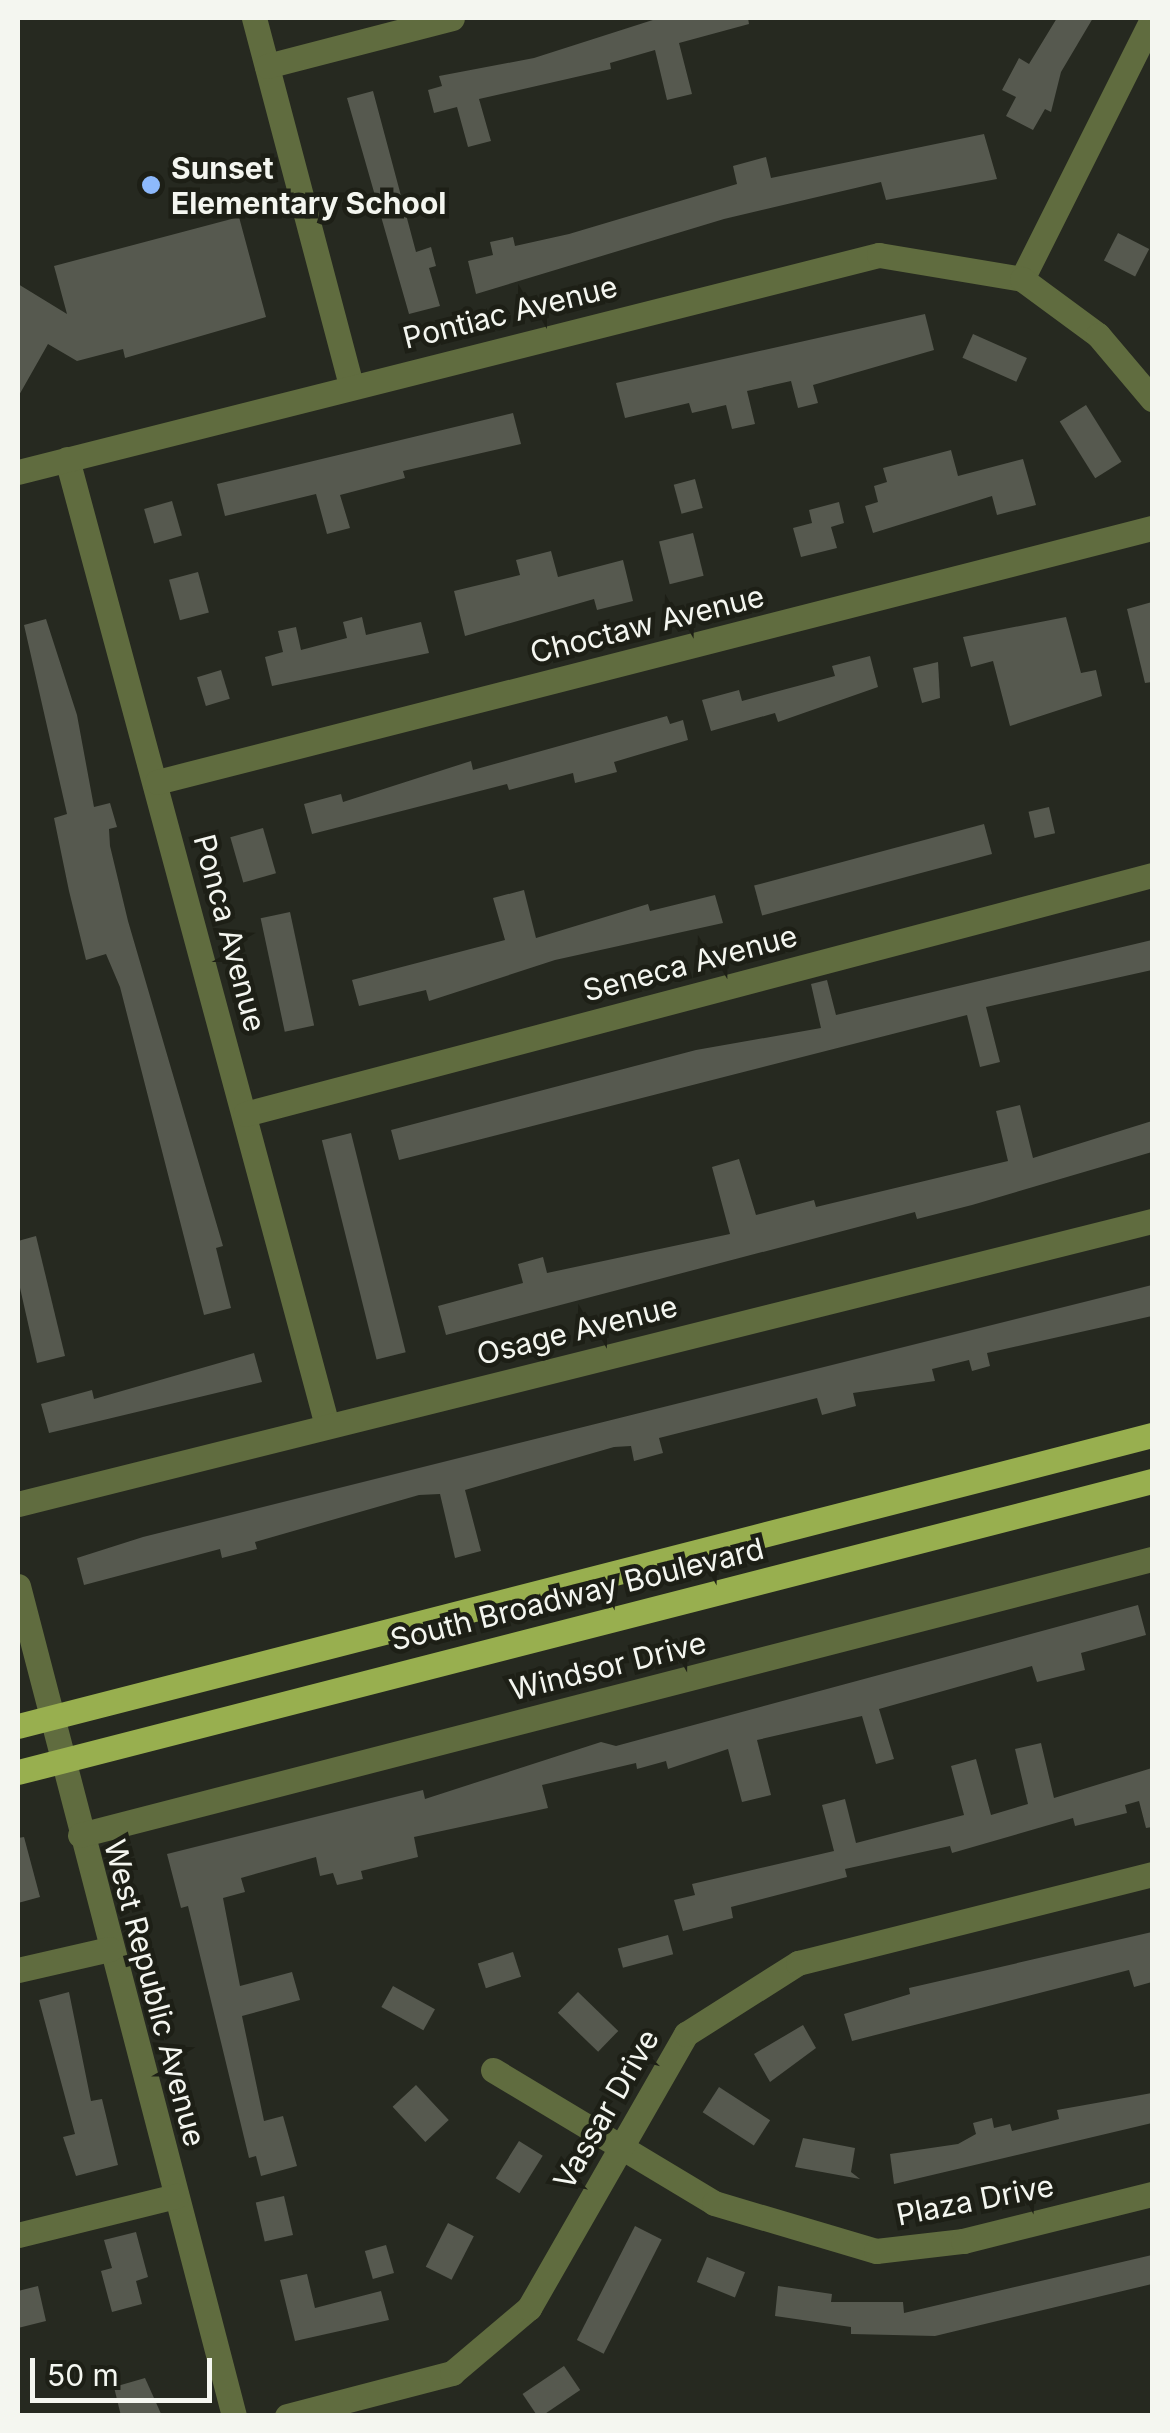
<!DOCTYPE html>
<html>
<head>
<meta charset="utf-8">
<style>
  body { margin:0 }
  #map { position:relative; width:1170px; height:2433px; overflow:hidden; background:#262920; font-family:Inter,sans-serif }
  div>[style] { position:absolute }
  .building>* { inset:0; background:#56594f; transform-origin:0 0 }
  .minor>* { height:25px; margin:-12.5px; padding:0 12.5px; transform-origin:12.5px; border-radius:12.5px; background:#606c3f }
  .major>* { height:25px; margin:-12.5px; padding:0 12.5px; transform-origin:12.5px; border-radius:12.5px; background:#98af4f }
  .dots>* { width:28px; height:28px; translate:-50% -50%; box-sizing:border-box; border:5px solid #1d1f16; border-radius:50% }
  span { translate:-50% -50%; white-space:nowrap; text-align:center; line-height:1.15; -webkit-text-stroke:9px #1d1f16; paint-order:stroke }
  .poi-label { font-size:30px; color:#f4f6f0; font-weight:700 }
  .left { translate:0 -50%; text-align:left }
  .street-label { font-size:30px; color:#f4f6f0 }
  .frame { position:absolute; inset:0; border:20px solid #f4f6f0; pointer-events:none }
  .scale { position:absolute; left:30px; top:2358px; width:182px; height:45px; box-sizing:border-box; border:5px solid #f4f6f0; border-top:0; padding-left:12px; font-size:30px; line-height:35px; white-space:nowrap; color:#f4f6f0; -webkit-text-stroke:8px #1d1f16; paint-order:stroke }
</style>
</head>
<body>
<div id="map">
  <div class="building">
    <div style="clip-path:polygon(659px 18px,748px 18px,749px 24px,679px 43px,692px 94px,667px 100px,655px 50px,610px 63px,611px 69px,479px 99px,491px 141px,468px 147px,457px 107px,434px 113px,428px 90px,442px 86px,439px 76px,534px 58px)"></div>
    <div style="clip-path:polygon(1057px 18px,1093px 18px,1061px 72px,1051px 112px,1045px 109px,1033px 130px,1006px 116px,1016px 97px,1002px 90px,1019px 58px,1029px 64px)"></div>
    <div style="clip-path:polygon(373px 91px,416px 252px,431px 247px,436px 266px,429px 268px,440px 306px,409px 314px,347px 98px)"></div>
    <div style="clip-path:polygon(984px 134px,997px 179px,886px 200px,881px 182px,724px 219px,476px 294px,468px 261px,493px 255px,490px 242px,513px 237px,515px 246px,569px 234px,737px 184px,733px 166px,766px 157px,771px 178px)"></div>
    <div style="clip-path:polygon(239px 217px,266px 317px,125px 358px,123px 349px,77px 361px,48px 344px,18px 397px,18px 284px,67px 314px,54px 266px)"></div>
    <div style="left:1118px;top:233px;width:35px;height:31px;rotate:27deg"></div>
    <div style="clip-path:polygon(925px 314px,934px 350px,813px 385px,818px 403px,798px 408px,791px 381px,747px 391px,755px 424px,732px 429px,726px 405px,692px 413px,689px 403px,625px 418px,616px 383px)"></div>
    <div style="left:973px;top:334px;width:59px;height:26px;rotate:24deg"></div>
    <div style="left:1086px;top:405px;width:67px;height:31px;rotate:58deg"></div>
    <div style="clip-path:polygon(513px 413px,521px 444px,403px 471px,405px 478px,340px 495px,350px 528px,327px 534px,316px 494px,225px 516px,217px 484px)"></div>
    <div style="clip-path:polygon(951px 450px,958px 476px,1023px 459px,1036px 505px,997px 515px,992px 496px,873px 533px,865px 506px,878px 502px,874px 486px,887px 482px,883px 468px)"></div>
    <div style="left:695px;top:479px;width:30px;height:22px;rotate:75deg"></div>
    <div style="left:172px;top:501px;width:36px;height:29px;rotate:74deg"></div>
    <div style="clip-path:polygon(839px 502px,844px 523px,831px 527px,837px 548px,801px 557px,793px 528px,812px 523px,809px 510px)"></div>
    <div style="left:693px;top:533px;width:44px;height:35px;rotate:76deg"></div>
    <div style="clip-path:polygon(551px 551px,558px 577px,623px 560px,633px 601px,597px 610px,594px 599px,465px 636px,454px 591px,520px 575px,516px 560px)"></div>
    <div style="left:198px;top:572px;width:42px;height:30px;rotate:75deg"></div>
    <div style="clip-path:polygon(1152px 602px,1152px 682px,1145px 683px,1127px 609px)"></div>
    <div style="clip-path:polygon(362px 617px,366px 635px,421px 622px,429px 653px,272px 686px,265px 657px,283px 652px,278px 631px,296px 627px,301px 650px,347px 638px,343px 622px)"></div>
    <div style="clip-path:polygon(1066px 617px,1081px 673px,1096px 670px,1102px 696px,1010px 726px,993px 661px,971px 667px,963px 637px)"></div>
    <div style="clip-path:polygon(46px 619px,77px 715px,94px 807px,110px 803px,117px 827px,109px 829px,110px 846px,128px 921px,223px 1246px,216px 1248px,231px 1308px,204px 1315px,120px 987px,106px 954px,86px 960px,69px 891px,54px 818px,67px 814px,24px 625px)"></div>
    <div style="clip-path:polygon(870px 656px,878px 687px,778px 722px,775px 713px,711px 731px,702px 700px,739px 690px,742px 701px,835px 676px,832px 666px)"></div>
    <div style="clip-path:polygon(938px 662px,940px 698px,922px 703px,913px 668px)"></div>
    <div style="left:221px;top:670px;width:30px;height:25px;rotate:73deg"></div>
    <div style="clip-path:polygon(667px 716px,670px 724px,683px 720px,688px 740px,614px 762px,617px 772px,575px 783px,573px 773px,509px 790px,507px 784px,312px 834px,304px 804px,341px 794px,343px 802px,471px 761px,473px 770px)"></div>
    <div style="left:1049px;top:807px;width:27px;height:21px;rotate:77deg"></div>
    <div style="left:984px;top:824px;width:31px;height:238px;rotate:75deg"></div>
    <div style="left:263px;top:828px;width:47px;height:34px;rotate:74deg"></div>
    <div style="clip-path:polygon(524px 890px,536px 938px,648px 904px,650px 911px,715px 895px,723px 923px,555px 960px,429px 1001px,426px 990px,359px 1006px,352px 980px,505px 940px,493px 898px)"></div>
    <div style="left:290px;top:912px;width:116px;height:30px;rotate:78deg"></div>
    <div style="clip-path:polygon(1152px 940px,1152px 970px,986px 1007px,1000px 1062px,980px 1067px,967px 1015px,399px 1160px,391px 1130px,696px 1050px,821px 1028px,811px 984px,827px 980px,836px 1015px)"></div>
    <div style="clip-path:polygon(1020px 1105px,1033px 1158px,1152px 1121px,1152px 1152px,972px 1205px,917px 1219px,915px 1212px,446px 1335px,438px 1306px,523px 1283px,518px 1264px,543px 1257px,547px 1273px,730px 1234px,712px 1167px,739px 1159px,756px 1215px,814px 1200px,816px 1207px,1008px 1161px,996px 1111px)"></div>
    <div style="left:351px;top:1133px;width:226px;height:30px;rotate:76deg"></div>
    <div style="clip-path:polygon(36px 1236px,65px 1356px,37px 1363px,18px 1279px,18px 1241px)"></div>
    <div style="clip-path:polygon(1152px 1285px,1152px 1316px,987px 1353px,990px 1366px,972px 1371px,969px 1360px,932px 1369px,935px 1381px,853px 1393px,856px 1406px,822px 1415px,817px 1398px,659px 1438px,663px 1453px,634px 1461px,631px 1446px,614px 1447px,465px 1490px,481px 1551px,455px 1558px,440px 1494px,419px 1495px,255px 1542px,257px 1549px,222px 1558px,220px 1549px,84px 1585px,77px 1558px,143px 1537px)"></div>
    <div style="clip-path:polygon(254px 1353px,262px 1382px,49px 1433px,41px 1404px,92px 1390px,94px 1399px)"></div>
    <div style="clip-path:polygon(1138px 1605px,1146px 1635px,1081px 1653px,1085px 1670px,1037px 1682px,1032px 1666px,879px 1709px,894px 1759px,876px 1764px,862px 1716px,757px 1740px,771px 1795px,742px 1802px,728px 1749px,668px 1769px,666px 1761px,637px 1769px,636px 1763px,542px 1785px,548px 1808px,414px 1837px,418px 1857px,361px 1871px,363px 1879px,337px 1885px,333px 1873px,320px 1876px,316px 1857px,241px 1878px,245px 1892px,223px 1898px,240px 1986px,292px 1972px,300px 2000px,242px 2016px,264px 2121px,283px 2116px,297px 2166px,261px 2176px,256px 2156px,249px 2158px,188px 1906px,181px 1908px,167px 1854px,423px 1790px,425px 1799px,601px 1742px,616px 1746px)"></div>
    <div style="clip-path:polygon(1041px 1743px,1054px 1798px,1152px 1768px,1152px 1827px,1146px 1828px,1139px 1801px,1125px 1805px,1127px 1813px,1075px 1826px,1073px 1818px,952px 1853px,950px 1846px,845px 1869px,847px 1877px,731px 1907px,733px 1918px,683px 1931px,674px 1900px,695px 1895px,692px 1884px,834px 1851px,822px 1805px,845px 1799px,856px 1843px,964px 1815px,951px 1766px,976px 1759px,991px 1815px,1028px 1804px,1015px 1749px)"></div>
    <div style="clip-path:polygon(24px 1837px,40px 1897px,18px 1903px,18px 1838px)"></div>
    <div style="clip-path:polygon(1152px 1932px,1152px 1982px,1134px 1987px,1129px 1970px,852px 2041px,844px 2014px,910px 1994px,909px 1988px)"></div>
    <div style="left:668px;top:1935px;width:20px;height:52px;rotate:75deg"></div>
    <div style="left:513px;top:1952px;width:26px;height:37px;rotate:72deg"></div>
    <div style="left:393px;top:1986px;width:48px;height:24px;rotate:29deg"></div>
    <div style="clip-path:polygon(69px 1992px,91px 2101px,102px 2099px,118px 2165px,76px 2176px,63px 2137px,75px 2134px,39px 2000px)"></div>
    <div style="left:578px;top:1992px;width:56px;height:29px;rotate:44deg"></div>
    <div style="clip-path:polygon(803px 2025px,816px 2048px,770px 2082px,754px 2054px)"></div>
    <div style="left:416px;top:2085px;width:48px;height:32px;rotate:47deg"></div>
    <div style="left:719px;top:2087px;width:61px;height:30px;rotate:33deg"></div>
    <div style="clip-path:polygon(1152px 2093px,1152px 2123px,894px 2184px,890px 2154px,958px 2144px,976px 2134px,973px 2123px,992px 2118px,994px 2128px,1010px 2124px,1012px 2131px,1059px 2119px,1057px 2110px)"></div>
    <div style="clip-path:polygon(803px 2138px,855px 2148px,851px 2172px,860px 2179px,795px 2167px)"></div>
    <div style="left:519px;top:2141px;width:28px;height:44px;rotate:32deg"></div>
    <div style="left:284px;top:2196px;width:40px;height:29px;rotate:77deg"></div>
    <div style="left:448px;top:2223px;width:29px;height:49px;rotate:27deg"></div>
    <div style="left:635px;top:2226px;width:30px;height:128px;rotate:27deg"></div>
    <div style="clip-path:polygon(136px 2232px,148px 2277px,136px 2281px,142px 2304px,112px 2312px,101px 2271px,112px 2268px,104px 2240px)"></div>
    <div style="left:386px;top:2245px;width:29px;height:22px;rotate:74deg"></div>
    <div style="clip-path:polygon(1152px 2255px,1152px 2284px,935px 2336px,851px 2334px,851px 2327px,775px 2316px,778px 2286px,832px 2294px,831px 2302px,903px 2302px,904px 2313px)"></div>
    <div style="left:707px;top:2257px;width:41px;height:27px;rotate:22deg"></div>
    <div style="clip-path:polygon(307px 2274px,315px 2308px,381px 2291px,389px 2320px,295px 2341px,280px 2280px)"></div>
    <div style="clip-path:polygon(38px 2286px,46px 2321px,18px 2328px,18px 2291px)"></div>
    <div style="left:564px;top:2366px;width:29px;height:50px;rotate:56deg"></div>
    <div style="clip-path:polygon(145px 2378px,162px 2416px,121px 2416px,114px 2387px)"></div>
  </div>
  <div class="minor">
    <div style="left:254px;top:18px;width:380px;rotate:75.2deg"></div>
    <div style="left:267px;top:66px;width:191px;rotate:-14.5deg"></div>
    <div style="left:1022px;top:279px;width:291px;rotate:-63.4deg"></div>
    <div style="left:67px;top:459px;width:1000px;rotate:74.94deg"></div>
    <div style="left:18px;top:472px;width:888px;rotate:-14.15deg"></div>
    <div style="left:879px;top:255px;width:145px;rotate:9.5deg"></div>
    <div style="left:1022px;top:279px;width:94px;rotate:36.4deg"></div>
    <div style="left:1098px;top:335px;width:84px;rotate:49.8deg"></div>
    <div style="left:157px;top:782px;width:1027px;rotate:-14.32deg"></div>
    <div style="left:245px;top:1114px;width:938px;rotate:-14.76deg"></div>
    <div style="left:18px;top:1504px;width:1169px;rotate:-14.01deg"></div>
    <div style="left:18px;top:1586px;width:858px;rotate:75.41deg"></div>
    <div style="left:80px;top:1835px;width:1107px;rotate:-14.44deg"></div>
    <div style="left:18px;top:1970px;width:94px;rotate:-12.9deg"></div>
    <div style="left:493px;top:2070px;width:258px;rotate:31deg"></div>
    <div style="left:714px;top:2203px;width:169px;rotate:16.5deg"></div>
    <div style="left:876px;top:2251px;width:88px;rotate:-6.6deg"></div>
    <div style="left:963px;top:2241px;width:195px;rotate:-14deg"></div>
    <div style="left:18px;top:2235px;width:163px;rotate:-13.9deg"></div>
    <div style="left:287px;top:2416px;width:171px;rotate:-14.6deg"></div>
    <div style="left:452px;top:2373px;width:101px;rotate:-40.2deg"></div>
    <div style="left:529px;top:2308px;width:316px;rotate:-60.2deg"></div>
    <div style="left:686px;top:2034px;width:133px;rotate:-32.4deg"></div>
    <div style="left:798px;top:1963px;width:365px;rotate:-14.1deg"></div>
  </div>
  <div class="major">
    <div style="left:18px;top:1726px;width:1171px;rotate:-14.39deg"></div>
    <div style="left:18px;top:1772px;width:1171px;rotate:-14.39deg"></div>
  </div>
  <div class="dots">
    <div style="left:151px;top:185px;background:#8db9fc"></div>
  </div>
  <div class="poi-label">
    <span class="left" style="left:171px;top:185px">Sunset<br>Elementary School</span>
  </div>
  <div class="street-label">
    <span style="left:510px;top:312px;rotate:-14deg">Pontiac Avenue</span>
    <span style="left:647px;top:624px;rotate:-14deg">Choctaw Avenue</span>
    <span style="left:230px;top:933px;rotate:75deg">Ponca Avenue</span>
    <span style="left:690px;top:963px;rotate:-15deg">Seneca Avenue</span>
    <span style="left:577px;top:1330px;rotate:-14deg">Osage Avenue</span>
    <span style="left:577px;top:1594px;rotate:-14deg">South Broadway Boulevard</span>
    <span style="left:608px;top:1666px;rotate:-14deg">Windsor Drive</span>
    <span style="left:155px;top:1993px;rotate:75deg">West Republic Avenue</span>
    <span style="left:606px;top:2109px;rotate:-60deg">Vassar Drive</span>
    <span style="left:975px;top:2200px;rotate:-11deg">Plaza Drive</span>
  </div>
  <div class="frame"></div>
  <div class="scale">50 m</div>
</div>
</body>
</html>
